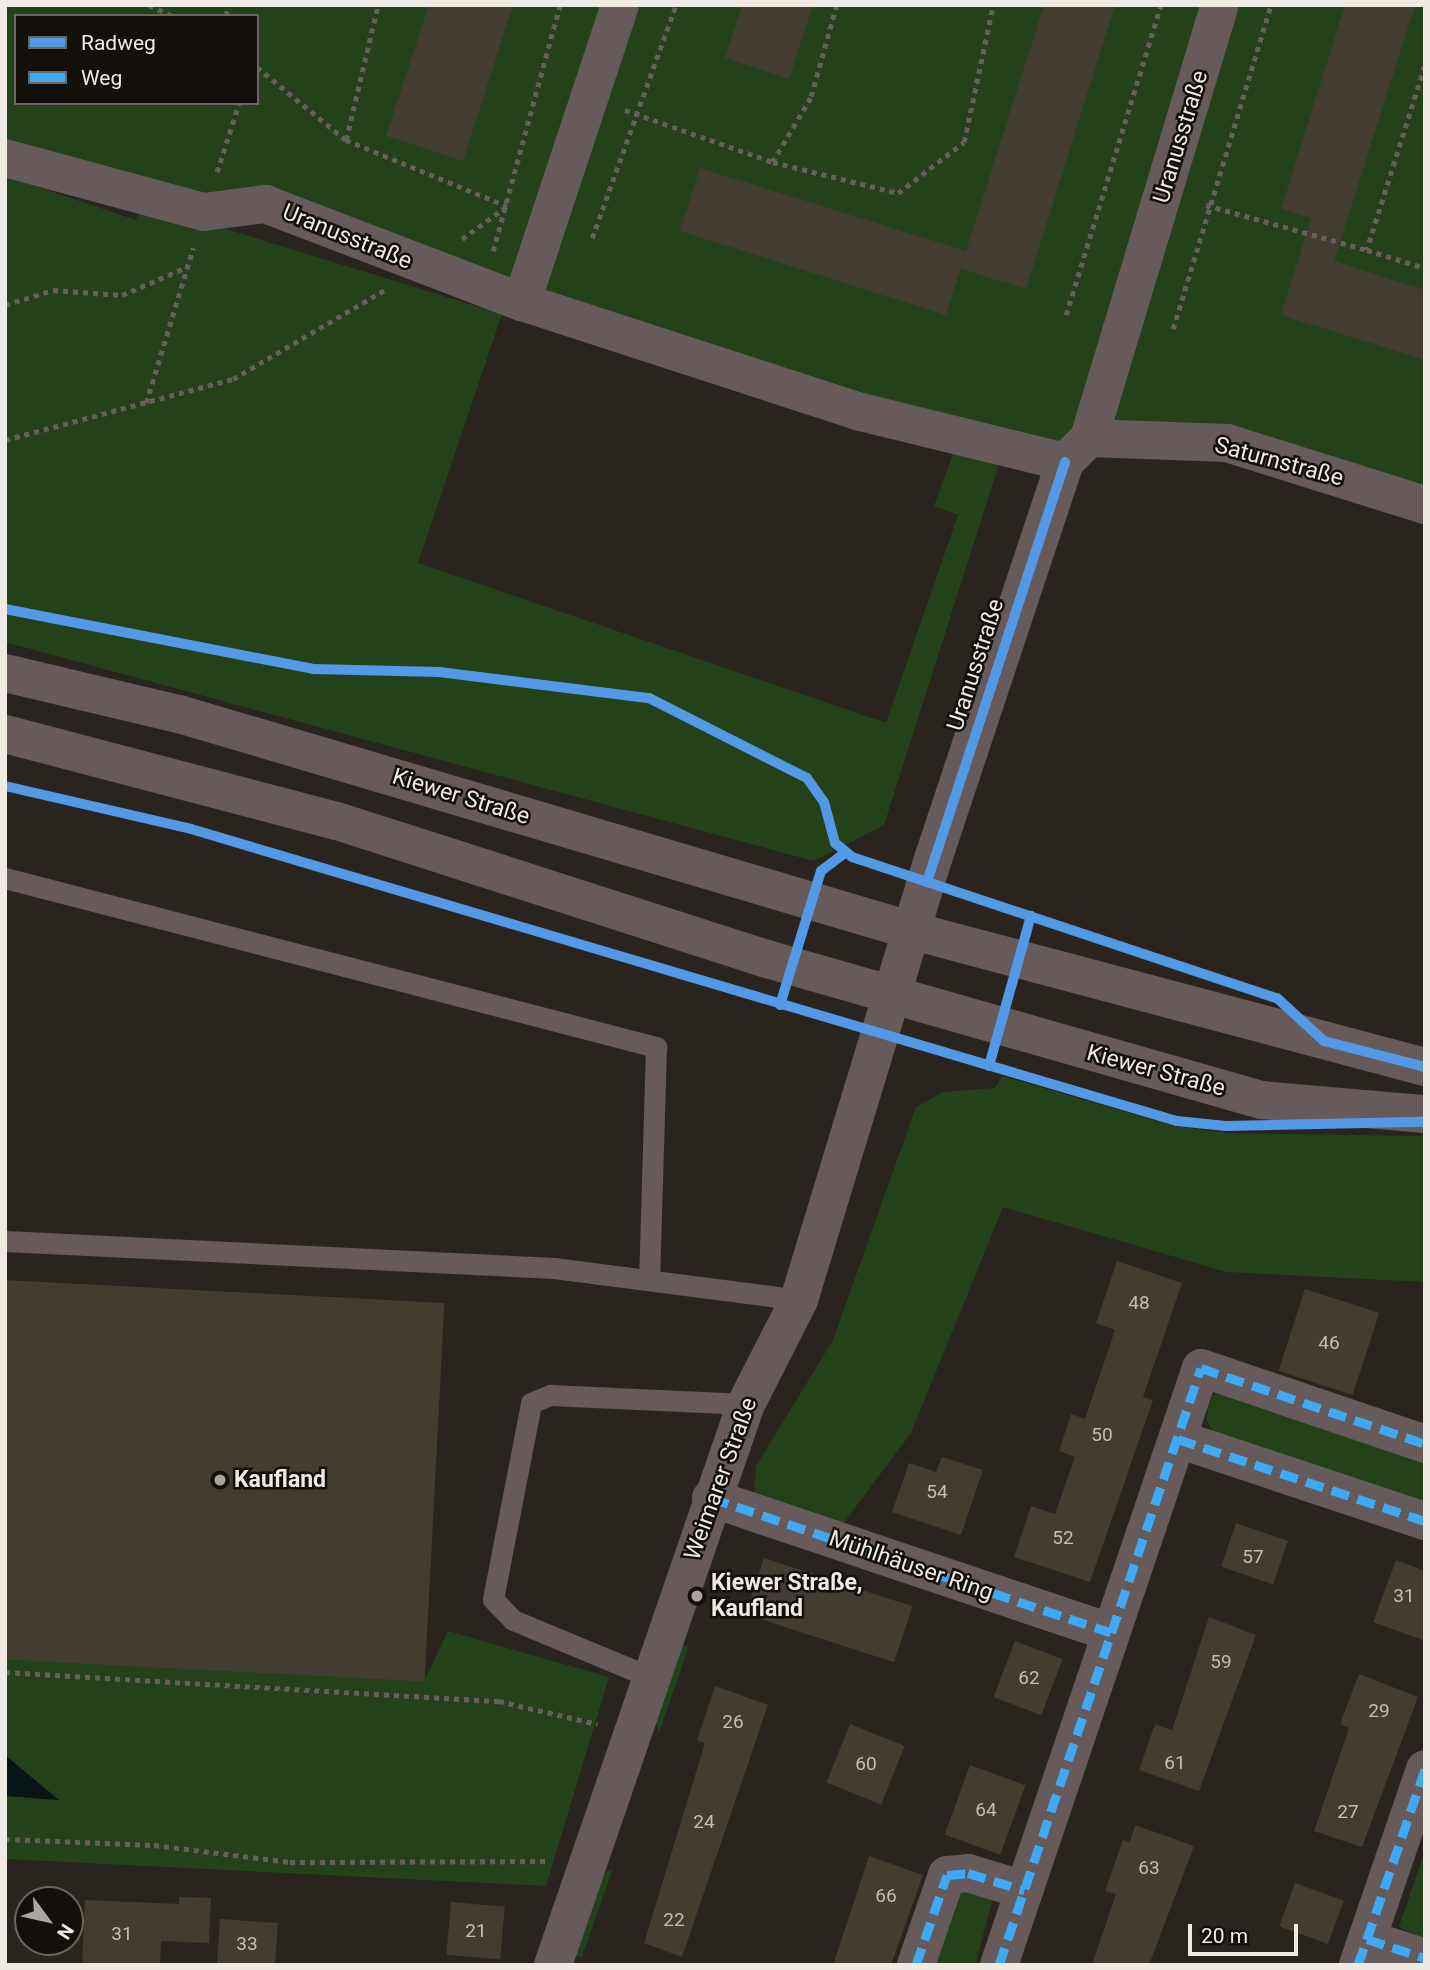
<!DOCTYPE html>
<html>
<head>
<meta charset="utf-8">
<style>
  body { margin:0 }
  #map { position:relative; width:1430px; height:1970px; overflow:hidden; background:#29251e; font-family:Roboto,sans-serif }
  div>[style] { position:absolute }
  .green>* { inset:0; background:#23421a }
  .water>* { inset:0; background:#071517 }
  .building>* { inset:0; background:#433c30; transform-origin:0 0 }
  .path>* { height:4.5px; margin-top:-2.25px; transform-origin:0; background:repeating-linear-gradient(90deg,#675f5d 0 5px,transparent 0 10px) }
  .service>* { height:21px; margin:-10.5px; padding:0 10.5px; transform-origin:10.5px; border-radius:10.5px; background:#665a5b }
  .minor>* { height:38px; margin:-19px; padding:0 19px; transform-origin:19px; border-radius:19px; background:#665a5b }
  .primary>* { height:38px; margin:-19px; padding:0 19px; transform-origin:19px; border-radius:19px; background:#675a5a }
  .quiet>* { height:9px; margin-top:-4.5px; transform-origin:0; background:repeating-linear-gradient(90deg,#3fa9f5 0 18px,transparent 0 27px) }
  .cycleway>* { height:10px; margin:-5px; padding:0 5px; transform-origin:5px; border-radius:5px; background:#5399e6 }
  .dots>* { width:19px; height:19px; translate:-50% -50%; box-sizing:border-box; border:4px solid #130f0a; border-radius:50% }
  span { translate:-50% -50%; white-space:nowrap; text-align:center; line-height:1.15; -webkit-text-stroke:5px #130f0a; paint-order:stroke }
  .number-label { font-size:19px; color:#c4beb6 }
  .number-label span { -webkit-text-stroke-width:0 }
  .street-label { font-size:23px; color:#efeae2 }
  .poi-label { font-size:23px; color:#efeae2; font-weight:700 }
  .left { translate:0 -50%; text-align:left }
  .frame { position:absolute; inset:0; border:7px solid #efeae2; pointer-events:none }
  .legend { position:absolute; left:14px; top:14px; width:245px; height:91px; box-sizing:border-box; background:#130f0a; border:2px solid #6b6760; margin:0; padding:9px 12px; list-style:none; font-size:21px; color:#efeae2 }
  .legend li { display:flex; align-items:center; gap:14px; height:35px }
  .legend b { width:35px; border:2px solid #6b6760 }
  .north { position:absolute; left:14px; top:1886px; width:70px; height:70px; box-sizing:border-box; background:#130f0a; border:2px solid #6b6760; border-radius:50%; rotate:123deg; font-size:19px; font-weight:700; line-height:28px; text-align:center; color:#efeae2 }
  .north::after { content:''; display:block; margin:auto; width:24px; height:32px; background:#aaa59d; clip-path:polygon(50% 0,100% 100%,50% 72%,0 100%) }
  .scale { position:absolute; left:1188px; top:1924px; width:110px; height:32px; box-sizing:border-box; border:4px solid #efeae2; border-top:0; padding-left:9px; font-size:21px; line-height:24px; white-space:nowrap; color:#efeae2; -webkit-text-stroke:5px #130f0a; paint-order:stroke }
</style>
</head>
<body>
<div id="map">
  <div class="green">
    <div style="clip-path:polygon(evenodd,5px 5px,1425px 5px,1425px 503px,1227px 443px,1089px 438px,1065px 462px,265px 204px,5px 157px,5px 5px,16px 16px,257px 16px,257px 103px,16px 103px,16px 16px)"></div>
    <div style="clip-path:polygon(5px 176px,136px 220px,141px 203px,502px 314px,418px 563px,886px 723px,958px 515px,934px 506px,953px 454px,999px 464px,884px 825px,814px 861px,5px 642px)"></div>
    <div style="clip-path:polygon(1002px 1076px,1174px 1126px,1226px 1133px,1425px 1136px,1425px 1282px,1227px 1272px,1003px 1207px,911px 1433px,843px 1524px,754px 1493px,756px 1466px,833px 1340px,916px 1107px,943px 1092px,995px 1088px)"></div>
    <div style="clip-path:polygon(1223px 1389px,1425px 1455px,1425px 1503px,1213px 1432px,1206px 1418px,1212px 1396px)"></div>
    <div style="clip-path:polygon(448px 1631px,609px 1677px,546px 1886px,5px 1859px,5px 1659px,425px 1679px)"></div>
    <div style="clip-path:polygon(680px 1644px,689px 1646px,659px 1733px,655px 1718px)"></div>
    <div style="clip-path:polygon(1425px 1850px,1425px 1939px,1399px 1927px)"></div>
    <div style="clip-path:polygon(613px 1868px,582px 1957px,571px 1955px,602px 1875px)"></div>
    <div style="clip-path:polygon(958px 1888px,993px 1898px,975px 1965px,927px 1965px)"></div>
  </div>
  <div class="water">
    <div style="clip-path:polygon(5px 1755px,59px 1800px,5px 1796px)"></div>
  </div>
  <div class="building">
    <div style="clip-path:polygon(429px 5px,513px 5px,463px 161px,386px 136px)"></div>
    <div style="clip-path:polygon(742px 5px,813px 5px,789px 79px,725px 58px)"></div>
    <div style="clip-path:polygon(1044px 5px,1115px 5px,1026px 289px,961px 269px,962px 264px,946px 315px,680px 231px,700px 168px,966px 251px)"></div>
    <div style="clip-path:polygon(1345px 5px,1415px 5px,1334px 261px,1425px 290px,1425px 360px,1281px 315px,1311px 218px,1281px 209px)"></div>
    <div style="clip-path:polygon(1117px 1261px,1182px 1283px,1143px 1397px,1153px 1400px,1090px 1582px,1014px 1557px,1031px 1506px,1055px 1514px,1075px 1457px,1059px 1451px,1071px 1414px,1085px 1419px,1115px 1330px,1096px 1323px)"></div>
    <div style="left:5px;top:1280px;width:440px;height:379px;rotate:3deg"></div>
    <div style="left:1305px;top:1289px;width:78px;height:86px;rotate:18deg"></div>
    <div style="clip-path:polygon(942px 1457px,983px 1470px,961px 1535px,892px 1512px,909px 1463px,936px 1472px)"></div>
    <div style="left:1236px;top:1523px;width:55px;height:46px;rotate:19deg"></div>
    <div style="left:764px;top:1558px;width:156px;height:59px;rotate:18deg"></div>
    <div style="clip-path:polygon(1396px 1560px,1425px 1571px,1425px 1641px,1373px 1622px)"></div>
    <div style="clip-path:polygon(1209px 1617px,1256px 1635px,1199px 1791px,1139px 1770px,1155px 1724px,1172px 1730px)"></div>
    <div style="left:1015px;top:1641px;width:51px;height:60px;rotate:21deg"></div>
    <div style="clip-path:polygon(1359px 1674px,1418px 1697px,1362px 1847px,1314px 1831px,1349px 1728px,1340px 1724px)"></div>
    <div style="clip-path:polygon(715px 1686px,768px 1705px,682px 1957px,644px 1943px,705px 1743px,697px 1740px)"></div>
    <div style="left:850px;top:1724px;width:59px;height:63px;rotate:22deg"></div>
    <div style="left:970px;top:1765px;width:59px;height:74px;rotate:20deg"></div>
    <div style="clip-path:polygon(1135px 1825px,1194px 1846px,1149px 1965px,1092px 1965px,1116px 1894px,1105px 1891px,1123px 1840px,1130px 1842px)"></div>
    <div style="clip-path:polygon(869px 1856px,923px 1875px,891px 1965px,833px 1965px)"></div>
    <div style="left:1295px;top:1883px;width:52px;height:46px;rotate:20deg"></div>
    <div style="clip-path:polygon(179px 1897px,211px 1898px,209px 1943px,161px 1941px,160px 1965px,82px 1965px,85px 1900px,179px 1904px)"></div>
    <div style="left:451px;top:1902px;width:54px;height:53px;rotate:5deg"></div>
    <div style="left:220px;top:1919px;width:58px;height:46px;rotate:4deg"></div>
  </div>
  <div class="path">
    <div style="left:149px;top:5px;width:26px;rotate:25deg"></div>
    <div style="left:837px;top:5px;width:97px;rotate:105.6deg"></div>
    <div style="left:811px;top:98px;width:74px;rotate:120.7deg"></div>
    <div style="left:773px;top:162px;width:129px;rotate:13.9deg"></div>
    <div style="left:898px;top:193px;width:83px;rotate:-37.7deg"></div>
    <div style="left:964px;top:142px;width:140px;rotate:-78deg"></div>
    <div style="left:226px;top:16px;width:11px;rotate:-80deg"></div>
    <div style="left:1425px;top:66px;width:193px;rotate:107.5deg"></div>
    <div style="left:1367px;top:250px;width:61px;rotate:17.2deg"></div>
    <div style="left:257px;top:67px;width:115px;rotate:39.4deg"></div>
    <div style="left:346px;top:140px;width:174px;rotate:22.3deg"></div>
    <div style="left:625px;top:110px;width:157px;rotate:19.4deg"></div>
    <div style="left:346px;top:140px;width:139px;rotate:-76.7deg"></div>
    <div style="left:217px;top:172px;width:72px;rotate:-72.3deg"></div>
    <div style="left:1206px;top:205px;width:167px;rotate:15.6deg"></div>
    <div style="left:592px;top:238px;width:248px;rotate:-70.2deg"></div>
    <div style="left:462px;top:239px;width:56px;rotate:-36.3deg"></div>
    <div style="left:493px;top:251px;width:255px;rotate:-74.8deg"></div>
    <div style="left:5px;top:305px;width:50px;rotate:-17.4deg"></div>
    <div style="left:53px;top:290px;width:69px;rotate:4.1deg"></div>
    <div style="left:122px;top:295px;width:71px;rotate:-23.3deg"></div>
    <div style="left:1066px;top:315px;width:324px;rotate:-73deg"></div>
    <div style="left:1173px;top:329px;width:338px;rotate:-73.2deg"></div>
    <div style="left:146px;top:403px;width:162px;rotate:-73.1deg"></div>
    <div style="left:5px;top:440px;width:236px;rotate:-15deg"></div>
    <div style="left:233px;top:379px;width:176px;rotate:-30.4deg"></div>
    <div style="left:5px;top:1672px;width:495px;rotate:3.4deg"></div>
    <div style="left:499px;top:1701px;width:101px;rotate:13.2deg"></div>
    <div style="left:5px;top:1839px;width:149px;rotate:2.3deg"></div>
    <div style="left:154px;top:1845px;width:137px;rotate:7.1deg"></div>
    <div style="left:290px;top:1862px;width:259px;rotate:-0.2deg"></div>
  </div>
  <div class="service">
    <div style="left:5px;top:878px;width:673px;rotate:14.55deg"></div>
    <div style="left:656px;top:1047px;width:233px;rotate:91.7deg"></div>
    <div style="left:5px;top:1241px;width:550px;rotate:2.82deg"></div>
    <div style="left:554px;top:1268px;width:247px;rotate:7.4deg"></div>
    <div style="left:650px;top:1677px;width:148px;rotate:-157.4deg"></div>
    <div style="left:513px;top:1620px;width:29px;rotate:-134deg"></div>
    <div style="left:493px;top:1599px;width:200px;rotate:-79deg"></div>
    <div style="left:531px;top:1403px;width:21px;rotate:-23deg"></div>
    <div style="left:550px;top:1395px;width:196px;rotate:2.6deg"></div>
  </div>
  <div class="minor">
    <div style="left:620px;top:5px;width:313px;rotate:108.3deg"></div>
    <div style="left:522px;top:302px;width:352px;rotate:18deg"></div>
    <div style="left:857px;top:411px;width:214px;rotate:13.8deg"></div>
    <div style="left:5px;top:158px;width:206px;rotate:15.2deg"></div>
    <div style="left:204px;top:212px;width:62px;rotate:-7.5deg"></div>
    <div style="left:265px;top:204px;width:275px;rotate:20.9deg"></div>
    <div style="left:1089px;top:438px;width:138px;rotate:2.1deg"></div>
    <div style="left:1227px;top:443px;width:207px;rotate:17.4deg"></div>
    <div style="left:1178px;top:1439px;width:260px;rotate:18.4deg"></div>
    <div style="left:711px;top:1498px;width:422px;rotate:18.6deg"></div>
    <div style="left:1367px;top:1939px;width:61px;rotate:18.1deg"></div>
    <div style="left:553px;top:1965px;width:593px;rotate:-71.02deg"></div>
    <div style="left:746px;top:1404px;width:117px;rotate:-63deg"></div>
    <div style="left:799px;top:1300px;width:464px;rotate:-73.1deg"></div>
    <div style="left:934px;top:856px;width:415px;rotate:-71.6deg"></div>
    <div style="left:1065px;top:462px;width:34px;rotate:-45deg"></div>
    <div style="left:1089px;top:438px;width:452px;rotate:-73.2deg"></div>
    <div style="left:916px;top:1965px;width:95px;rotate:-71deg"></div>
    <div style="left:947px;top:1875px;width:21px;rotate:-5deg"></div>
    <div style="left:968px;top:1873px;width:59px;rotate:16.9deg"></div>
    <div style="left:999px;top:1965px;width:630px;rotate:-71.31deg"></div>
    <div style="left:1201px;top:1368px;width:237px;rotate:18.7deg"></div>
    <div style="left:1358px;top:1965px;width:207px;rotate:-71.1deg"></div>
  </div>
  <div class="primary">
    <div style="left:5px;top:673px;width:179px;rotate:13.3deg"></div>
    <div style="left:179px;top:714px;width:765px;rotate:16.47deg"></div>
    <div style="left:913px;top:931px;width:530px;rotate:14.88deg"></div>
    <div style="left:5px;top:734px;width:343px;rotate:14.7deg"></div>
    <div style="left:337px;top:821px;width:452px;rotate:17.8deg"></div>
    <div style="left:767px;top:959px;width:514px;rotate:15.93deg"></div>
    <div style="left:1261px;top:1100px;width:165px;rotate:4.9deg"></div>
  </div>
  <div class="quiet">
    <div style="left:1178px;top:1439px;width:260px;rotate:18.4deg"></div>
    <div style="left:711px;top:1498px;width:422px;rotate:18.6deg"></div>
    <div style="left:1367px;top:1939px;width:61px;rotate:18.1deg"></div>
    <div style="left:916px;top:1965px;width:95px;rotate:-71deg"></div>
    <div style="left:947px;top:1875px;width:21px;rotate:-5deg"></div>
    <div style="left:968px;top:1873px;width:59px;rotate:16.9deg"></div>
    <div style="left:999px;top:1965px;width:630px;rotate:-71.31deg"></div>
    <div style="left:1201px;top:1368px;width:237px;rotate:18.7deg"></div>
    <div style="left:1358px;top:1965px;width:207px;rotate:-71.1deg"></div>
  </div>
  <div class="cycleway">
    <div style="left:5px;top:609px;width:314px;rotate:11deg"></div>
    <div style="left:313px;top:669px;width:126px;rotate:1.4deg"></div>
    <div style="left:439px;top:672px;width:212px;rotate:7.1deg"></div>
    <div style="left:649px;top:698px;width:177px;rotate:26.9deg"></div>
    <div style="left:807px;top:778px;width:29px;rotate:55deg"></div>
    <div style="left:824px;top:802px;width:42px;rotate:75deg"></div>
    <div style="left:835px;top:843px;width:22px;rotate:39deg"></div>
    <div style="left:852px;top:857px;width:448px;rotate:18.4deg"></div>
    <div style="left:1277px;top:998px;width:64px;rotate:42.5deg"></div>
    <div style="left:1324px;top:1041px;width:104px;rotate:14.4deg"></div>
    <div style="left:5px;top:786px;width:191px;rotate:13deg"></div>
    <div style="left:191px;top:829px;width:1028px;rotate:16.5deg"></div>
    <div style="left:1177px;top:1121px;width:49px;rotate:5.8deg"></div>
    <div style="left:1226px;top:1126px;width:199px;rotate:-1.2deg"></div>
    <div style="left:927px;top:882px;width:442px;rotate:-71.8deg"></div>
    <div style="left:780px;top:1005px;width:140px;rotate:-73deg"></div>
    <div style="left:821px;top:871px;width:31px;rotate:-37deg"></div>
    <div style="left:989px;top:1066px;width:156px;rotate:-74.4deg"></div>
  </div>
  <div class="dots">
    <div style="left:220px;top:1480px;background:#aaa59d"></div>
    <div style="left:697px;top:1596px;background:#aaa59d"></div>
  </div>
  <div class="number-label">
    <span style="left:1139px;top:1303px">48</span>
    <span style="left:1329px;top:1343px">46</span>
    <span style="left:1102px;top:1435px">50</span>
    <span style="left:937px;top:1492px">54</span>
    <span style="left:1063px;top:1538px">52</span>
    <span style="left:1253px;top:1557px">57</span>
    <span style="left:1404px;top:1596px">31</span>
    <span style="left:1221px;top:1662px">59</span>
    <span style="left:1029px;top:1678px">62</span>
    <span style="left:1379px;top:1711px">29</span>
    <span style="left:733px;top:1722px">26</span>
    <span style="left:1175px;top:1763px">61</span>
    <span style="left:866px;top:1764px">60</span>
    <span style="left:986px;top:1810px">64</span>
    <span style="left:1348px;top:1812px">27</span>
    <span style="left:704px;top:1822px">24</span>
    <span style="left:1149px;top:1868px">63</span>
    <span style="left:886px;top:1896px">66</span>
    <span style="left:674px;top:1920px">22</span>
    <span style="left:476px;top:1931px">21</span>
    <span style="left:122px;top:1934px">31</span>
    <span style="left:247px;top:1944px">33</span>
  </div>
  <div class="street-label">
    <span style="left:1181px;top:137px;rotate:-73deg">Uranusstraße</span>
    <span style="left:347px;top:237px;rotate:22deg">Uranusstraße</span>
    <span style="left:1279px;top:462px;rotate:15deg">Saturnstraße</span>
    <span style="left:976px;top:665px;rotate:-72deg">Uranusstraße</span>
    <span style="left:461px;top:797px;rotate:17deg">Kiewer Straße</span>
    <span style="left:1156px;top:1071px;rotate:15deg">Kiewer Straße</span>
    <span style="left:721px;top:1479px;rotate:-70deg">Weimarer Straße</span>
    <span style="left:911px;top:1566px;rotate:19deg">Mühlhäuser Ring</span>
  </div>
  <div class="poi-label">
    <span class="left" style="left:234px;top:1480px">Kaufland</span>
    <span class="left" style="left:711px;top:1596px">Kiewer Straße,<br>Kaufland</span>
  </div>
  <div class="frame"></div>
  <ul class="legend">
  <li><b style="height:9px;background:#5399e6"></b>Radweg</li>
  <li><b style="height:9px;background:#3fa9f5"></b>Weg</li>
  </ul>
  <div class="north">N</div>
  <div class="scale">20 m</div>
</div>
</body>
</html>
